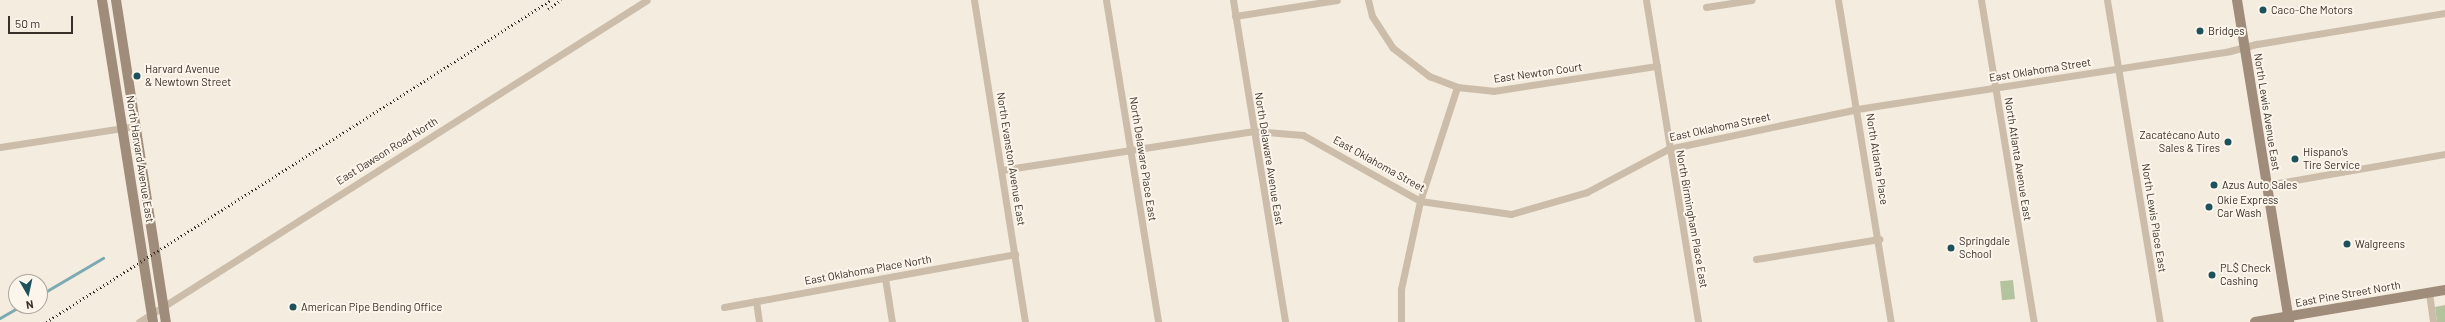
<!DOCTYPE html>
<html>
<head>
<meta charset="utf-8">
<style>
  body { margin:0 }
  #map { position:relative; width:2445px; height:322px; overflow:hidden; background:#f4ecde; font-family:Barlow,sans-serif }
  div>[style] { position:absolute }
  .green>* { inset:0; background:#b3c39e; transform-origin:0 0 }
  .stream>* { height:2.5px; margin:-1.25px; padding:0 1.25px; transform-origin:1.25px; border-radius:1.25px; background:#7caab2 }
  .minor>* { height:7px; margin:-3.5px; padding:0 3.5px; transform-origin:3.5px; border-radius:3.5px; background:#ccbdaa }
  .secondary>* { height:10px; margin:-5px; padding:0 5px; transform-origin:5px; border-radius:5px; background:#a08c7b }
  .rail>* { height:2.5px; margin-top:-1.25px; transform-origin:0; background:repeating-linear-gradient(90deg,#3a3029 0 1px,transparent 0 4px) }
  .dots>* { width:11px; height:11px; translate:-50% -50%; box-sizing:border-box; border:2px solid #fbf5eb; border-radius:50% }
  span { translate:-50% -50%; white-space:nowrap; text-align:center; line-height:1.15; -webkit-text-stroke:4px #fbf5eb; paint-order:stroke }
  .poi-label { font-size:11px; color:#3a3029 }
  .left { translate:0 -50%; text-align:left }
  .right { translate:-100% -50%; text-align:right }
  .street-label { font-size:11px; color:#3a3029 }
  .north { position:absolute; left:8px; top:274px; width:40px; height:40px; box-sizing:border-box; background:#fbf5eb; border:1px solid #aea69d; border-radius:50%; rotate:171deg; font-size:11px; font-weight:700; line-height:16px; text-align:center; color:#3a3029 }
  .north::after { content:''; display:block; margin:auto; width:14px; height:18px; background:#1d525d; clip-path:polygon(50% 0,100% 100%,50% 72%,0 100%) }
  .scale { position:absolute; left:8px; top:16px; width:65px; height:18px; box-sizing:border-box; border:2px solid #3a3029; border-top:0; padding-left:5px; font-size:12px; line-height:14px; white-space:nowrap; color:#3a3029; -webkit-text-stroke:3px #fbf5eb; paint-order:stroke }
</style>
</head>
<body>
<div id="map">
  <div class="green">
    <div style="left:2013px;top:280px;width:19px;height:13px;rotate:84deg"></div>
    <div style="clip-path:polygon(2445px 305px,2445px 322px,2437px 322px,2435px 307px)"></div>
  </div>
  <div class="stream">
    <div style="left:40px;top:295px;width:73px;rotate:-30.4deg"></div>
    <div style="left:0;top:318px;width:24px;rotate:-30deg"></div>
  </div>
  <div class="minor">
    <div style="left:974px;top:0;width:326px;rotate:81deg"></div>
    <div style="left:1106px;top:0;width:326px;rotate:80.8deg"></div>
    <div style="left:1233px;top:0;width:326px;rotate:80.8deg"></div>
    <div style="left:1368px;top:0;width:16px;rotate:76deg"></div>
    <div style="left:1372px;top:16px;width:38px;rotate:57deg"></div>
    <div style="left:1393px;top:48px;width:46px;rotate:37.9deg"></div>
    <div style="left:1429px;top:76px;width:30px;rotate:21deg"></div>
    <div style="left:1457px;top:87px;width:36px;rotate:6deg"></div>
    <div style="left:1493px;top:91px;width:166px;rotate:-8.7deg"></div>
    <div style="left:1646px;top:0;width:326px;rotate:80.8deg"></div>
    <div style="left:1838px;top:0;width:326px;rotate:80.7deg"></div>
    <div style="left:1981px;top:0;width:326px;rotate:80.7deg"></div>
    <div style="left:2107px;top:0;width:326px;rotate:80.7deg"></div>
    <div style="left:1706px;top:7px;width:46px;rotate:-8.8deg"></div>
    <div style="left:1235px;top:16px;width:103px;rotate:-8.9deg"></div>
    <div style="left:0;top:147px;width:138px;rotate:-8.8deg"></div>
    <div style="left:1002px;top:170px;width:255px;rotate:-8.8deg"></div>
    <div style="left:1254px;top:131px;width:49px;rotate:4.7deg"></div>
    <div style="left:1303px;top:135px;width:134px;rotate:29.4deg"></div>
    <div style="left:1420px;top:201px;width:92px;rotate:8.1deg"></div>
    <div style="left:1511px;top:214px;width:79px;rotate:-16.1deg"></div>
    <div style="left:1587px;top:192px;width:92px;rotate:-28deg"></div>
    <div style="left:1668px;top:149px;width:193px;rotate:-11.9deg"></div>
    <div style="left:1857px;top:109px;width:377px;rotate:-8.8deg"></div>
    <div style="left:2230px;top:51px;width:28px;rotate:-15deg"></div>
    <div style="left:2257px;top:44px;width:191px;rotate:-9.4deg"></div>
    <div style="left:2267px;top:185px;width:181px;rotate:-9.9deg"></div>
    <div style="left:1756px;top:259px;width:125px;rotate:-9.2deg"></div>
    <div style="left:885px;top:278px;width:45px;rotate:81deg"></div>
    <div style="left:2429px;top:293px;width:29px;rotate:82deg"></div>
    <div style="left:756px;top:301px;width:21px;rotate:82deg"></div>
    <div style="left:724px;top:307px;width:296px;rotate:-10.3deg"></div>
    <div style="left:139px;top:322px;width:601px;rotate:-32.37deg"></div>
    <div style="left:1401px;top:322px;width:33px;rotate:-90deg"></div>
    <div style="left:1401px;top:289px;width:90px;rotate:-77.8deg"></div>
    <div style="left:1420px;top:201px;width:120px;rotate:-72deg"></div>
  </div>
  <div class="secondary">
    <div style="left:102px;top:0;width:326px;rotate:81deg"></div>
    <div style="left:116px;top:0;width:326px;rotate:81.2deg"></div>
    <div style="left:2237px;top:0;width:326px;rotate:80.8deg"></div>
    <div style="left:2255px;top:322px;width:193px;rotate:-9.6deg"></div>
  </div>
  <div class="rail">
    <div style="left:548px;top:9px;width:16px;rotate:-35deg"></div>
    <div style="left:46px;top:322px;width:599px;rotate:-32.52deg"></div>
  </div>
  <div class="dots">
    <div style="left:2263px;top:10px;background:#1d525d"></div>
    <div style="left:2200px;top:31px;background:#1d525d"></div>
    <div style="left:137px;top:76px;background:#1d525d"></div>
    <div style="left:2228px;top:142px;background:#1d525d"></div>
    <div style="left:2295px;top:159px;background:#1d525d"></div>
    <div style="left:2214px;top:185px;background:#1d525d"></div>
    <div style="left:2209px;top:207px;background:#1d525d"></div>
    <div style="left:2347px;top:244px;background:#1d525d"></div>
    <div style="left:1951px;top:248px;background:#1d525d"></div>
    <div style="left:2212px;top:275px;background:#1d525d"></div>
    <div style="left:293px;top:307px;background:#1d525d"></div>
  </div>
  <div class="poi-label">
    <span class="left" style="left:2271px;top:10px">Caco-Che Motors</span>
    <span class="left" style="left:2208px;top:31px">Bridges</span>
    <span class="left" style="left:145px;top:76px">Harvard Avenue<br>&amp; Newtown Street</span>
    <span class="right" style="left:2220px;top:142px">Zacatécano Auto<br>Sales &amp; Tires</span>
    <span class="left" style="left:2303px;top:159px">Hispano's<br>Tire Service</span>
    <span class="left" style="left:2222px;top:185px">Azus Auto Sales</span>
    <span class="left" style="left:2217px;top:207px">Okie Express<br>Car Wash</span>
    <span class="left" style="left:1959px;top:248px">Springdale<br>School</span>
    <span class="left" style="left:2355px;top:244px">Walgreens</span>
    <span class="left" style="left:2220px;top:275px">PL$ Check<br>Cashing</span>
    <span class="left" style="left:301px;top:307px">American Pipe Bending Office</span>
  </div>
  <div class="street-label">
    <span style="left:2040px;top:70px;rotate:-9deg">East Oklahoma Street</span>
    <span style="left:1538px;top:73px;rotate:-8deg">East Newton Court</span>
    <span style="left:2267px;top:112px;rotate:81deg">North Lewis Avenue East</span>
    <span style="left:1720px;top:127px;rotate:-12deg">East Oklahoma Street</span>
    <span style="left:387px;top:151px;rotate:-32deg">East Dawson Road North</span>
    <span style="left:140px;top:159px;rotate:81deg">North Harvard Avenue East</span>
    <span style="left:1011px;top:159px;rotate:81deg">North Evanston Avenue East</span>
    <span style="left:1143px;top:159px;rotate:81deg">North Delaware Place East</span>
    <span style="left:1269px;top:159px;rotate:81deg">North Delaware Avenue East</span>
    <span style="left:1877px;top:159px;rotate:81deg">North Atlanta Place</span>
    <span style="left:2018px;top:159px;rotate:81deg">North Atlanta Avenue East</span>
    <span style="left:1379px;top:164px;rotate:29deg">East Oklahoma Street</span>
    <span style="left:2154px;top:218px;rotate:81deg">North Lewis Place East</span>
    <span style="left:1692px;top:219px;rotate:80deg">North Birmingham Place East</span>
    <span style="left:868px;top:270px;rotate:-10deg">East Oklahoma Place North</span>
    <span style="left:2348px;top:294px;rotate:-10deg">East Pine Street North</span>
  </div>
  <div class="north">N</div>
  <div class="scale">50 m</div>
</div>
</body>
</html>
